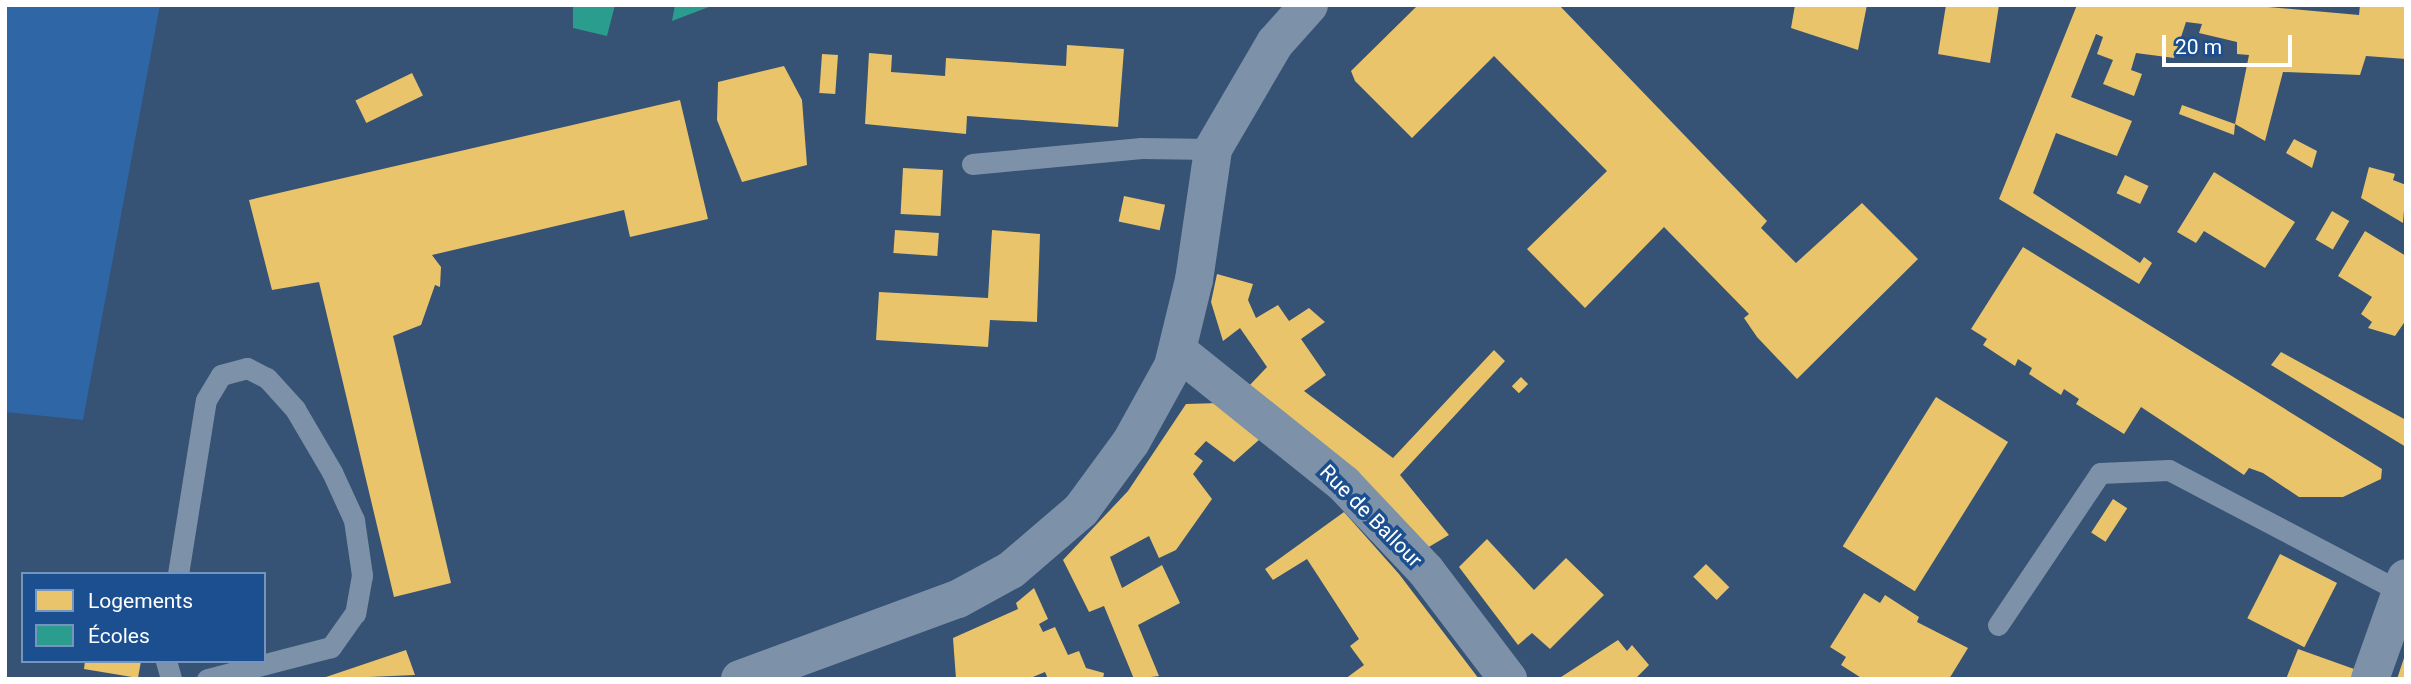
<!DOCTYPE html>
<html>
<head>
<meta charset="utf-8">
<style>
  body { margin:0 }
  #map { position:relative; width:2411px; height:684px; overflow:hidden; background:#365274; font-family:Roboto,sans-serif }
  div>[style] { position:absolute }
  .green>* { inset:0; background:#2f66a5 }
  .homes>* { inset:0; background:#e9c46a; transform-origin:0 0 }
  .schools>* { inset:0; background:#2a9d8f }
  .lane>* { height:21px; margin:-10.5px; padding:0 10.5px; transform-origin:10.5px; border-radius:10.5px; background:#7d92a8 }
  .street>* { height:38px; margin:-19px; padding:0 19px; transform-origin:19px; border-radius:19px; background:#7d92a8 }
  span { translate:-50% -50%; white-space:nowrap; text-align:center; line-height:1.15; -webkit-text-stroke:7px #1b4f8f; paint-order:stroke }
  .street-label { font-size:21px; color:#fff }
  .frame { position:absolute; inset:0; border:7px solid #fff; pointer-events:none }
  .legend { position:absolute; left:21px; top:572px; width:245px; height:91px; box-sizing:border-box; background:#1b4f8f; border:2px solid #7695bc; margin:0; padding:9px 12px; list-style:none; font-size:21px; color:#fff }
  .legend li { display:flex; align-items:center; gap:14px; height:35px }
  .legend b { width:35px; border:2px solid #7695bc }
  .scale { position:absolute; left:2162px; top:35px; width:130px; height:32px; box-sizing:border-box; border:4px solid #fff; border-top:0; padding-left:9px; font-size:21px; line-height:24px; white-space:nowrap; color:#fff; -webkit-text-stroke:5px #1b4f8f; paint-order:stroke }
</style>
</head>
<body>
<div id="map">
  <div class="green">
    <div style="clip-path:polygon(5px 5px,160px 5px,83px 420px,5px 412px)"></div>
  </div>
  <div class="homes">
    <div style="clip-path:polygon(1418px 5px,1559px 5px,1767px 221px,1761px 228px,1796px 263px,1862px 203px,1918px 259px,1797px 379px,1757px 337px,1744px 318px,1749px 314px,1664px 227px,1585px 308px,1527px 249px,1607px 171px,1494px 56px,1412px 138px,1355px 81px,1351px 71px)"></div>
    <div style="clip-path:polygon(1795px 5px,1867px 5px,1858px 50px,1791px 28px)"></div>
    <div style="clip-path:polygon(1946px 5px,1999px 5px,1990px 63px,1938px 54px)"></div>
    <div style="clip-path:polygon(2077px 5px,2245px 5px,2359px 15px,2360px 5px,2406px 5px,2406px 59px,2366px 56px,2360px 75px,2283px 72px,2265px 141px,2235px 124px,2249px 55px,2237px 54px,2237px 42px,2199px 33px,2202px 24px,2186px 22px,2174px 58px,2136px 53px,2131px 70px,2142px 74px,2134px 96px,2103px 84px,2113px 60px,2097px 54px,2103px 37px,2096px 34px,2071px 97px,2132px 121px,2117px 156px,2056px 133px,2033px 193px,2140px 263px,2144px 257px,2152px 263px,2139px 284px,1999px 199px)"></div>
    <div style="clip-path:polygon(1067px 45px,1124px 49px,1118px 127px,967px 116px,966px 134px,865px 124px,869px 53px,892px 55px,891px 72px,945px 76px,946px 58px,1066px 66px)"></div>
    <div style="left:822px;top:54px;width:16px;height:39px;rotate:4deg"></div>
    <div style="clip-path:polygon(784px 66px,802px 100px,807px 165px,742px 182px,717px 120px,718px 82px)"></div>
    <div style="left:412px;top:73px;width:25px;height:63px;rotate:64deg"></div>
    <div style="clip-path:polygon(680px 100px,708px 219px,630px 237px,624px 210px,432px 255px,441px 267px,440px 287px,435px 285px,421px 325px,393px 336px,451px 583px,394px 597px,319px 282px,272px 290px,249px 200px)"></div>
    <div style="clip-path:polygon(2182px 105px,2235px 124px,2234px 135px,2179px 114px)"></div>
    <div style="clip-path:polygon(2294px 139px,2317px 151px,2312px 168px,2286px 153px)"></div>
    <div style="clip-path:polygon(2369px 167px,2395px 174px,2393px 180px,2406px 185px,2403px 223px,2361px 198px)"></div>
    <div style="left:903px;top:168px;width:40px;height:46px;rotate:3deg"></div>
    <div style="clip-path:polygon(2214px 172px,2295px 222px,2265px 268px,2204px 231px,2196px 243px,2177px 232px)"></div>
    <div style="left:2125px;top:175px;width:26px;height:20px;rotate:25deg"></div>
    <div style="left:1124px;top:196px;width:42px;height:26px;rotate:12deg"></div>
    <div style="left:2332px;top:211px;width:20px;height:33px;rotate:30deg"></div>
    <div style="left:895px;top:230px;width:44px;height:23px;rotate:4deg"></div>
    <div style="clip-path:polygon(992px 230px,1040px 234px,1037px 322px,990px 320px,988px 347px,876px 340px,879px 292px,988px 298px)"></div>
    <div style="clip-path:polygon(2365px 231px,2406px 256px,2406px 320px,2395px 336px,2368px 328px,2372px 322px,2361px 314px,2372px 297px,2338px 276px)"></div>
    <div style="clip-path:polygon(2023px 247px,2382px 469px,2381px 479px,2343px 497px,2299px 497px,2263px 473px,2249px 468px,2244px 475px,2141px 407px,2124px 434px,2076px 404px,2079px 399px,2064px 389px,2061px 395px,2029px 374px,2032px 368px,2018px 359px,2015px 366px,1983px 345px,1987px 339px,1971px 329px)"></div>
    <div style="clip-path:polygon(1217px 274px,1253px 284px,1248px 300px,1256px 318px,1278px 305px,1289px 321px,1309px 308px,1325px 322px,1301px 339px,1326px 375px,1304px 391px,1393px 458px,1494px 350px,1505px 361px,1400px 475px,1449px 535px,1422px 551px,1248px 387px,1267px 367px,1240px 328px,1223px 341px,1211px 302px)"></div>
    <div style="clip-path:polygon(2281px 352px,2406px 420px,2406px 447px,2271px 365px)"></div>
    <div style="left:1521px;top:377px;width:10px;height:13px;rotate:45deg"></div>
    <div style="left:1936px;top:397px;width:85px;height:176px;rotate:32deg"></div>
    <div style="clip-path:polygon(1219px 403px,1260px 439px,1234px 462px,1206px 441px,1194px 454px,1203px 461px,1193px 474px,1212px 499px,1176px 550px,1159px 558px,1149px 536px,1110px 557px,1122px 588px,1162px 565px,1180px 603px,1138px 625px,1159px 676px,1134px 679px,1104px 606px,1089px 612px,1063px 560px,1128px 491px,1186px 404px)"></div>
    <div style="left:2113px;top:499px;width:17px;height:40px;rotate:33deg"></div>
    <div style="clip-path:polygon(1344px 512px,1399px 574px,1479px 679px,1345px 679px,1364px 665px,1350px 646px,1359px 639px,1307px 559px,1273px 580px,1265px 569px)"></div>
    <div style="clip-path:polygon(1487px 539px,1534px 590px,1566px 558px,1604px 595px,1550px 649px,1532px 633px,1518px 645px,1459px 567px)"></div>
    <div style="left:2280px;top:554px;width:64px;height:72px;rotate:27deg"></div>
    <div style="left:1706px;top:564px;width:33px;height:18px;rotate:45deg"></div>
    <div style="clip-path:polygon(1034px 588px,1048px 619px,1039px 624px,1043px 632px,1055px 627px,1068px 655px,1079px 651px,1086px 668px,1104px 673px,1103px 679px,1048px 679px,1045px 672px,1028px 679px,956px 679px,953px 638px,1018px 609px,1016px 603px)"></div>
    <div style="clip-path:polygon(1864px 593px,1880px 603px,1885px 595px,1919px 617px,1917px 622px,1968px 648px,1949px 679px,1863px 679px,1841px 665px,1846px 657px,1830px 647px)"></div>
    <div style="clip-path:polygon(1618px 640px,1627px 651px,1632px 645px,1649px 665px,1635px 679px,1558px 679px)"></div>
    <div style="clip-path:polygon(2298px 649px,2354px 669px,2351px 679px,2286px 679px)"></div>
    <div style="clip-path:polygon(406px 650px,415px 675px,323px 679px,323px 678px)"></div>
    <div style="clip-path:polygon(2405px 655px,2406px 679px,2397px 679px)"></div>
    <div style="clip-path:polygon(85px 661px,141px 661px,138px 678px,84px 669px)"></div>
  </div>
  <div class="schools">
    <div style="clip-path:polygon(573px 5px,615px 5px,607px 36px,573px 28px)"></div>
    <div style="clip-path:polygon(675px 5px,714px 5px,672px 21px)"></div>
  </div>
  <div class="lane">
    <div style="left:972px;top:164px;width:170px;rotate:-5.4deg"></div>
    <div style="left:1141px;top:148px;width:72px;rotate:0.8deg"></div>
    <div style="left:178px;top:574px;width:176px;rotate:-80.9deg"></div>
    <div style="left:206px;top:400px;width:29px;rotate:-59deg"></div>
    <div style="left:221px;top:375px;width:27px;rotate:-15deg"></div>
    <div style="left:247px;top:368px;width:22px;rotate:27deg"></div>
    <div style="left:267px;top:378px;width:42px;rotate:47.9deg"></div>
    <div style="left:295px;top:409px;width:73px;rotate:59.6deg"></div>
    <div style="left:332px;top:472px;width:53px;rotate:65.4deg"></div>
    <div style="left:354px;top:520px;width:56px;rotate:81.7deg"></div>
    <div style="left:362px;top:575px;width:39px;rotate:100deg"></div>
    <div style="left:355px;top:613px;width:42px;rotate:125.2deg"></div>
    <div style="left:331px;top:647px;width:128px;rotate:165.5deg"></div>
    <div style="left:1998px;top:625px;width:183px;rotate:-56.1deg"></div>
    <div style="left:2100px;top:473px;width:69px;rotate:-2.5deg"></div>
    <div style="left:2169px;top:470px;width:262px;rotate:27.7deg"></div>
    <div style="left:166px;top:661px;width:19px;rotate:74deg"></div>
  </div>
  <div class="street">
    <div style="left:1178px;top:351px;width:213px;rotate:38.7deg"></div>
    <div style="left:1344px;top:484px;width:120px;rotate:46.7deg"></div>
    <div style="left:1426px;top:571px;width:136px;rotate:52.8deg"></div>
    <div style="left:740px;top:679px;width:232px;rotate:-20.2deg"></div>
    <div style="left:958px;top:599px;width:60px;rotate:-28.7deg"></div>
    <div style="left:1011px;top:570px;width:92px;rotate:-40.6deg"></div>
    <div style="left:1081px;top:510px;width:84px;rotate:-53.7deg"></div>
    <div style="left:1131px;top:442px;width:87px;rotate:-61.1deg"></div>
    <div style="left:1173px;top:366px;width:89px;rotate:-76.3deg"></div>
    <div style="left:1194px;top:280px;width:132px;rotate:-81.7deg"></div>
    <div style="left:1213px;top:149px;width:123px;rotate:-59.7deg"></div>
    <div style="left:1275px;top:43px;width:51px;rotate:-48.2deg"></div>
    <div style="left:2370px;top:679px;width:107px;rotate:-70.4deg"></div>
  </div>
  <div class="street-label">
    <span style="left:1371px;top:516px;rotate:45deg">Rue de Ballour</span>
  </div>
  <div class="frame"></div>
  <ul class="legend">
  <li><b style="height:19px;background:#e9c46a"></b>Logements</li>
  <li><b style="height:19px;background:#2a9d8f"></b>Écoles</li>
  </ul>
  <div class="scale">20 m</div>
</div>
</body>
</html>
